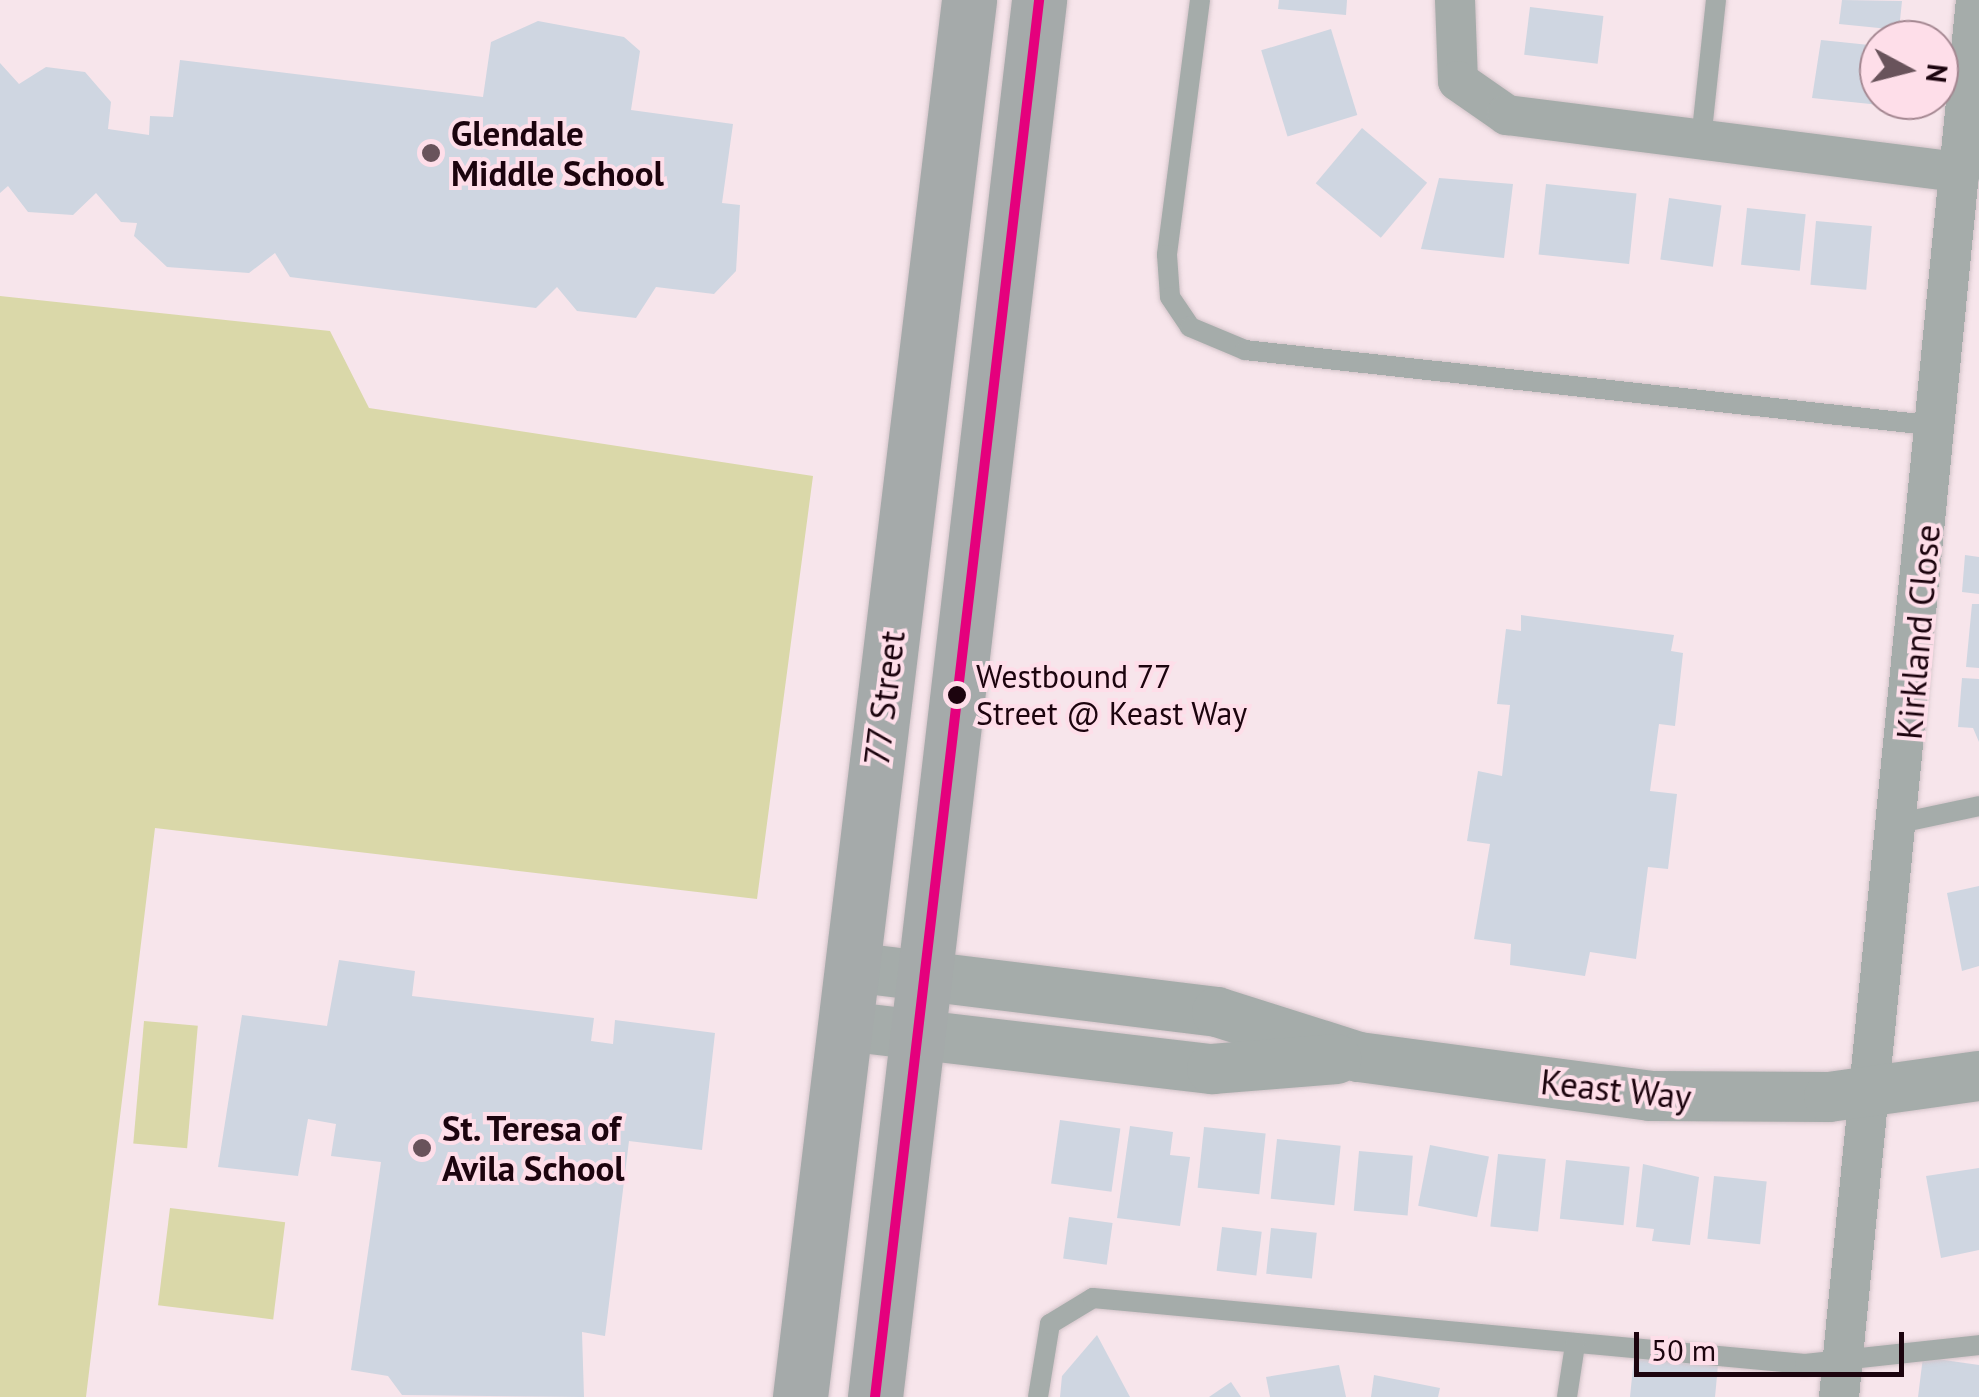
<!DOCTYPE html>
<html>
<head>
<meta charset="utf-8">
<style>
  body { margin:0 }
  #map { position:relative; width:1979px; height:1397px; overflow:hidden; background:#f7e5eb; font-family:"PT Sans",sans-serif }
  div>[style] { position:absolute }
  .green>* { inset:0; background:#dad8a9; transform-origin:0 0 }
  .building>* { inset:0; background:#cfd6e1; transform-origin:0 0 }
  .roads { filter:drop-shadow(0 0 2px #d2c3c8) drop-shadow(0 0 2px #d2c3c8) }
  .service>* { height:20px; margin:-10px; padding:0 10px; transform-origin:10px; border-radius:10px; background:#a5acaa }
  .minor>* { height:40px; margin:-20px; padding:0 20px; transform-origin:20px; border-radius:20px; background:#a5acaa }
  .tertiary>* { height:50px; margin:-25px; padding:0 25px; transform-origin:25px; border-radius:25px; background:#a5acaa }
  .secondary>* { height:55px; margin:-27.5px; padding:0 27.5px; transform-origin:27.5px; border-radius:27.5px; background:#a5aaaa }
  .bus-1>* { height:10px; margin:-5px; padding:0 5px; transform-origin:5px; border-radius:5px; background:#e5007d }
  .dots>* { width:28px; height:28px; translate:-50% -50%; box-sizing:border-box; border:5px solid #fedee9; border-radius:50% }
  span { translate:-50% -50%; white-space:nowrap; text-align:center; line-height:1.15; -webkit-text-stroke:8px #fedee9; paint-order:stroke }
  .bus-label { font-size:32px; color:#1c040e }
  .left { translate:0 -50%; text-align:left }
  .poi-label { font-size:35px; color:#1c040e; font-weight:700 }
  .street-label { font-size:35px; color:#1c040e }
  .north { position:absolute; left:1859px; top:20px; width:100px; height:100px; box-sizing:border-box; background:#fedee9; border:2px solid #a48791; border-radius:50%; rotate:97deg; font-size:28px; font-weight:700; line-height:40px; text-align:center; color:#1c040e }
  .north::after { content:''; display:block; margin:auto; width:35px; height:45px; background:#69535b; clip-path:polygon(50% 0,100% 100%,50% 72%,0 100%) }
  .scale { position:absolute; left:1634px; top:1332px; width:270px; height:45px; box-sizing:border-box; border:5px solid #1c040e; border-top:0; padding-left:12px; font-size:30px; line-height:35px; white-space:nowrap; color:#1c040e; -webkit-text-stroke:8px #fedee9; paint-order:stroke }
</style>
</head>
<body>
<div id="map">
  <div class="green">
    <div style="clip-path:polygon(0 296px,330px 331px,369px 408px,813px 476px,757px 899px,155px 828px,86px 1397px,0 1397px)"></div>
    <div style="left:144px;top:1021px;width:54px;height:123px;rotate:5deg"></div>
    <div style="left:170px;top:1208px;width:116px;height:98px;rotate:7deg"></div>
  </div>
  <div class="building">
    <div style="clip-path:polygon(1279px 0,1347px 0,1346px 15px,1278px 9px)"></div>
    <div style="clip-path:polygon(1842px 0,1902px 1px,1899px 30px,1839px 24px)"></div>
    <div style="left:1530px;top:7px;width:74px;height:48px;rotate:7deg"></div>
    <div style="clip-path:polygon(538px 21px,624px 37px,640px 51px,631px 110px,733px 124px,722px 203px,740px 205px,736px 271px,714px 294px,656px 287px,636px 318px,577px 311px,557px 287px,536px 308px,290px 277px,275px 253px,249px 273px,167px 267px,134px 236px,137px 223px,121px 222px,96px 193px,73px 215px,28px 212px,8px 186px,0 193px,0 63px,19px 84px,46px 67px,85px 72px,111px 102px,108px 129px,149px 135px,150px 116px,173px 117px,180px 60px,483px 97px,491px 42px)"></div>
    <div style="left:1331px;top:29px;width:90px;height:73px;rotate:73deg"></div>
    <div style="clip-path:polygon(1821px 40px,1879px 46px,1879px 100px,1890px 106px,1812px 98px)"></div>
    <div style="left:1362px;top:128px;width:85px;height:72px;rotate:40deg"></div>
    <div style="clip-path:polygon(1439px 178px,1513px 184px,1504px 258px,1421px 249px)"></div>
    <div style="left:1546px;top:184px;width:91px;height:71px;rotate:6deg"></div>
    <div style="left:1669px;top:198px;width:53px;height:62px;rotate:8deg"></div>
    <div style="left:1747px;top:208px;width:59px;height:57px;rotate:6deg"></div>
    <div style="left:1816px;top:221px;width:56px;height:64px;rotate:5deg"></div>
    <div style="clip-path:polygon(1965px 555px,1979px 557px,1979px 594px,1962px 592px)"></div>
    <div style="clip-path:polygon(1972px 604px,1979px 604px,1979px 668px,1966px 667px)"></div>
    <div style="clip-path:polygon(1521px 615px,1674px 635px,1671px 651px,1683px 653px,1675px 726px,1659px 724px,1650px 791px,1677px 794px,1668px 869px,1648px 867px,1636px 959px,1590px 952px,1585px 976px,1510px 965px,1511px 944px,1474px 939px,1490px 844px,1467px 841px,1478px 771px,1502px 776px,1510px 705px,1497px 704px,1506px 629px,1521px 631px)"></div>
    <div style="clip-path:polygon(1962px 678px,1979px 679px,1979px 742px,1973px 728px,1958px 727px)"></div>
    <div style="clip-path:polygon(1979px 886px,1979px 966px,1962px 971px,1947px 893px)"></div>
    <div style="clip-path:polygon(339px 960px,415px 971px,412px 996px,594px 1018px,591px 1041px,613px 1044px,615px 1020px,715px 1033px,702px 1150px,629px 1141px,605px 1336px,582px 1332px,584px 1397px,402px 1395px,388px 1376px,351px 1370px,381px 1162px,331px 1156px,336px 1124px,308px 1119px,298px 1176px,218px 1167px,242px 1015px,327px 1026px)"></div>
    <div style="left:1060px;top:1120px;width:61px;height:64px;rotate:8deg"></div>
    <div style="clip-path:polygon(1130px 1126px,1173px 1132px,1170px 1155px,1190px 1157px,1180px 1226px,1117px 1218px)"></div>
    <div style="left:1204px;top:1127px;width:62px;height:61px;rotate:6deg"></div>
    <div style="left:1277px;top:1139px;width:64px;height:60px;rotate:6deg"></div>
    <div style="left:1430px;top:1145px;width:60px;height:62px;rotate:11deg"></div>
    <div style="left:1359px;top:1151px;width:54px;height:60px;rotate:5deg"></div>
    <div style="left:1498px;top:1154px;width:48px;height:73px;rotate:6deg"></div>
    <div style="left:1566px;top:1160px;width:64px;height:59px;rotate:6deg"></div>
    <div style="clip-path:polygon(1643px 1164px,1699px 1177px,1690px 1245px,1652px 1241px,1654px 1229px,1636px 1227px)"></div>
    <div style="clip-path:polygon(1979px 1168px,1979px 1250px,1941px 1258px,1926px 1176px)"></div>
    <div style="left:1714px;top:1176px;width:53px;height:63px;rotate:6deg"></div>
    <div style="left:1069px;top:1217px;width:44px;height:42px;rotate:8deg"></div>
    <div style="left:1222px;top:1227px;width:40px;height:44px;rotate:7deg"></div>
    <div style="left:1271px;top:1228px;width:46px;height:46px;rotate:6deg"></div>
    <div style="clip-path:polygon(1097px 1335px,1130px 1397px,1060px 1397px,1062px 1376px)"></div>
    <div style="clip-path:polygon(1634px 1357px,1718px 1365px,1715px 1397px,1630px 1397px)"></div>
    <div style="clip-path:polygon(1923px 1357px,1979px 1365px,1979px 1397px,1918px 1397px)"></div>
    <div style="clip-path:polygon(1339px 1365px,1346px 1397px,1270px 1397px,1266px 1377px)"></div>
    <div style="clip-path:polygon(1374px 1375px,1440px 1388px,1438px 1397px,1371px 1397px)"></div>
    <div style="clip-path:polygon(1231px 1382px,1241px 1397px,1209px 1397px)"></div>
  </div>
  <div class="roads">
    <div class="service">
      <div style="left:1200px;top:0;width:257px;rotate:97.4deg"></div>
      <div style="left:1167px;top:255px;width:42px;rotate:85.9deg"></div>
      <div style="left:1170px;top:297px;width:36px;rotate:56deg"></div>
      <div style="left:1190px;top:327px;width:60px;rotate:22.7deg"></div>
      <div style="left:1245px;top:350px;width:697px;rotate:6.26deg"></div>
      <div style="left:1701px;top:140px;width:141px;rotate:-83.9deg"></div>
      <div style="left:1900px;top:823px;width:81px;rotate:-12.1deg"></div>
      <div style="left:1038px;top:1397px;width:74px;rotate:-80.7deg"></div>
      <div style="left:1050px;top:1324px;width:50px;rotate:-31.2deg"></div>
      <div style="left:1093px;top:1298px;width:715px;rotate:5.3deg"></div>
      <div style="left:1805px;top:1364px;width:175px;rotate:-6.2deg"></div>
      <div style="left:1567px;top:1397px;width:53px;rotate:-81.3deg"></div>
    </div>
    <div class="minor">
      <div style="left:1455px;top:0;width:81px;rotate:87.9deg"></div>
      <div style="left:1458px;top:81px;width:60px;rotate:34.8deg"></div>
      <div style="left:1507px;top:115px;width:457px;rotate:7.2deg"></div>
      <div style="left:1839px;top:1397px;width:1404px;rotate:-84.4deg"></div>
    </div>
    <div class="tertiary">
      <div style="left:851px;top:967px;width:369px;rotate:7deg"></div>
      <div style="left:1217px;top:1012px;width:149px;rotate:17.6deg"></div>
      <div style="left:1359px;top:1057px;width:294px;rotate:7.6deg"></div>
      <div style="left:1650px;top:1096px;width:179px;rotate:0.3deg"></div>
      <div style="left:1829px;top:1097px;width:151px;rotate:-8deg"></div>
      <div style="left:844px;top:1026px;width:371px;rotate:6.7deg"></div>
      <div style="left:1212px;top:1069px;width:125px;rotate:-4.6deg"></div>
    </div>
    <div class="secondary">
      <div style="left:800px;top:1397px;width:1407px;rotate:-83.1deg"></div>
      <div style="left:875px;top:1397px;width:1407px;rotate:-83.3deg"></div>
    </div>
  </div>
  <div class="bus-1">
    <div style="left:875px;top:1397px;width:1407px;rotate:-83.3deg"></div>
  </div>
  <div class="dots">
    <div style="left:431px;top:153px;background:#69535b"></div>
    <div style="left:957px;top:695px;background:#1c040e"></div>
    <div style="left:422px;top:1148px;background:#69535b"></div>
  </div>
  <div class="bus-label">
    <span class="left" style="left:976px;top:695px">Westbound 77<br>Street @ Keast Way</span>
  </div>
  <div class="poi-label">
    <span class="left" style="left:451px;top:153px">Glendale<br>Middle School</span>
    <span class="left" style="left:442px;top:1148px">St. Teresa of<br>Avila School</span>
  </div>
  <div class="street-label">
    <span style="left:1918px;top:632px;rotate:-85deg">Kirkland Close</span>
    <span style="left:884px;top:698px;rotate:-83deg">77 Street</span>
    <span style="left:1616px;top:1089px;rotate:6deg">Keast Way</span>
  </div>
  <div class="north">N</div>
  <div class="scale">50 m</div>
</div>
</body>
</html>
